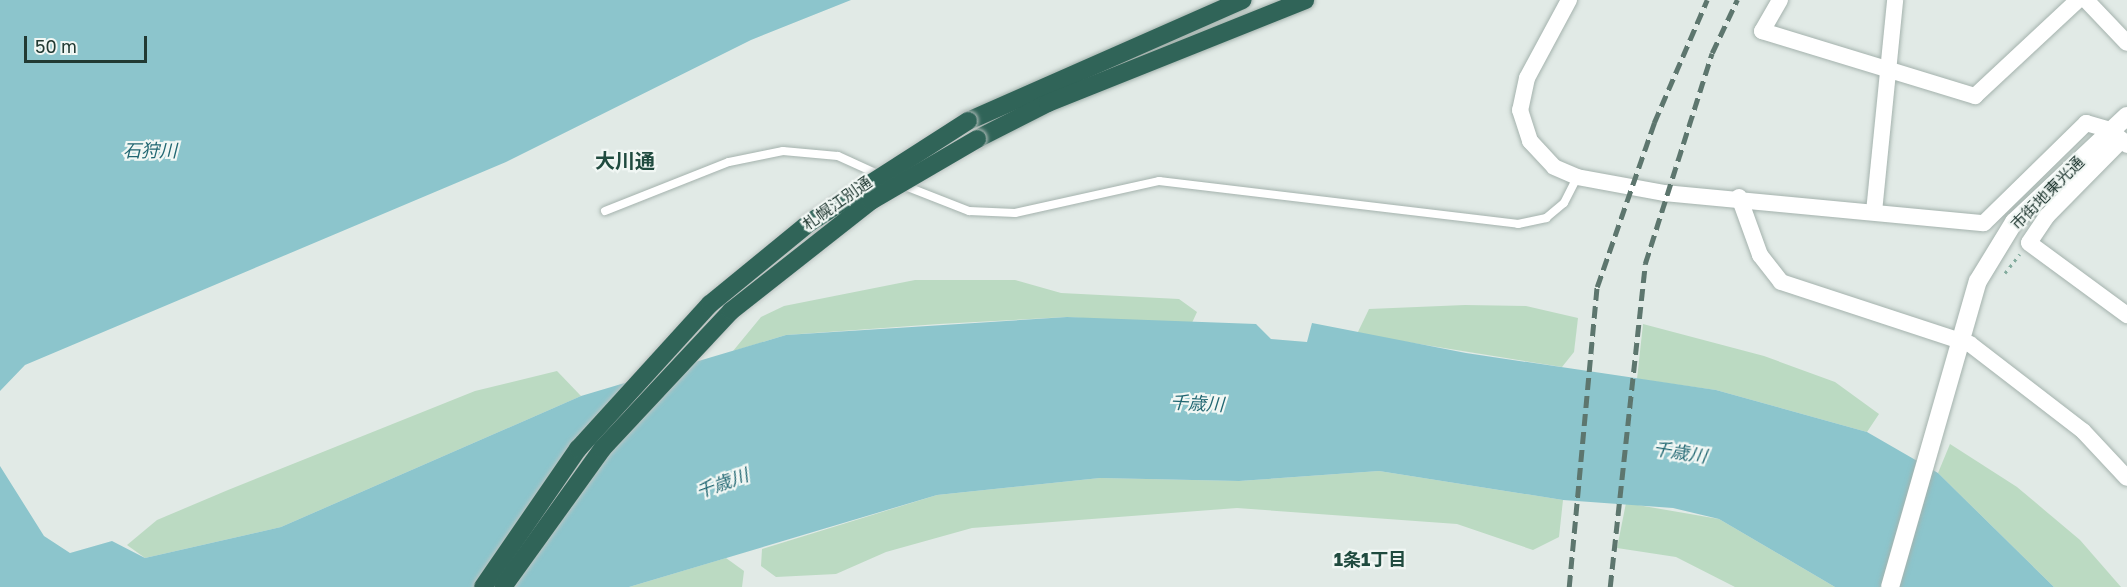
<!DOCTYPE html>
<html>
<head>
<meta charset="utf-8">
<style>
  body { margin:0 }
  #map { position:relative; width:2127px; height:587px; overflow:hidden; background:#e1eae6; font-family:"Golos Text","Noto Sans JP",sans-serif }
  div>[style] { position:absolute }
  .green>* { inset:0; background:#bbdac2 }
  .water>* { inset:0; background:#8cc5cc }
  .path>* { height:3px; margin-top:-1.5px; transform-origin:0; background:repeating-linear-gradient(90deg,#83ac9e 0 3px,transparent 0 7.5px) }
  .roads { filter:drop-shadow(0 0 2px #a4b2ad) drop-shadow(0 0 2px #a4b2ad) }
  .lane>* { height:8px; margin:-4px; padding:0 4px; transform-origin:4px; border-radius:4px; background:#fff }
  .street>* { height:16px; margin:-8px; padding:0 8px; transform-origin:8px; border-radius:8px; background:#fff }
  .secondary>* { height:18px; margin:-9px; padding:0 9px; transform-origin:9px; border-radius:9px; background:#fff }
  .highway>* { height:18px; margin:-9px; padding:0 9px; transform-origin:9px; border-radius:9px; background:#306458 }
  .rail>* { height:4.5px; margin-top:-2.25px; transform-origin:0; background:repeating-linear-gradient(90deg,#5d766e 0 12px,transparent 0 18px) }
  .bridges { filter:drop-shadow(0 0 2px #bdc4c2) drop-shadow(0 0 2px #bdc4c2) }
  .highway-bridge>* { height:18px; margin:-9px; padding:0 9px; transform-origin:9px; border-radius:9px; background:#306458 }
  span { translate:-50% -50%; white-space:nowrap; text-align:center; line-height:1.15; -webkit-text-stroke:4.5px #f1f7f4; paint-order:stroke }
  .street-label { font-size:16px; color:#223a33 }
  .water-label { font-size:18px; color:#216772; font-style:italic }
  .neighbourhood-label { font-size:18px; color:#204b3f; font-weight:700 }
  .quarter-label { font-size:20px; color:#204b3f; font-weight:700 }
  .scale { position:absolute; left:24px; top:36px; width:123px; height:27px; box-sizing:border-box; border:3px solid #223a33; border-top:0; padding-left:8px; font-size:18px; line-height:21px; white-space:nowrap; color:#223a33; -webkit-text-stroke:4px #f1f7f4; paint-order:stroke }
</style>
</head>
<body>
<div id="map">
  <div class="green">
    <div style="clip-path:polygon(915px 280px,1015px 280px,1061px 293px,1179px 299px,1197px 312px,1191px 325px,1067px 317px,939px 324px,786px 335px,733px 351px,761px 317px,784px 306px)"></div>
    <div style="clip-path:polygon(1465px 305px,1526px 306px,1578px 318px,1574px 352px,1562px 367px,1357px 334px,1369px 309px)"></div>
    <div style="clip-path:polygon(1643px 324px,1764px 356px,1835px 382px,1879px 414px,1867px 432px,1716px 390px,1637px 379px)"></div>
    <div style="clip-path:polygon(557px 371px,581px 396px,281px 527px,145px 558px,127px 545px,157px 520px,228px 490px,475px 391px)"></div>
    <div style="clip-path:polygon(1950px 444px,2017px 487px,2080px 540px,2121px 587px,2054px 587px,1938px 473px)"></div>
    <div style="clip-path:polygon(1379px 471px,1563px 500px,1559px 537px,1533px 550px,1457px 524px,1237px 508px,972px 528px,886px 552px,836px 574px,776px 577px,761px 566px,762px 549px,937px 495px,1100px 478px,1239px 481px)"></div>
    <div style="clip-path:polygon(1626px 503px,1719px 519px,1835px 587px,1735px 587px,1676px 557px,1617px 548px)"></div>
    <div style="clip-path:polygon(726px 558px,744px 571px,742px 587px,629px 587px)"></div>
  </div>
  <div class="water">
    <div style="clip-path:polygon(0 0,851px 0,751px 40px,506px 162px,25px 365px,0 391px)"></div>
    <div style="clip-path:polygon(1067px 317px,1256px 324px,1271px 339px,1307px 342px,1312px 323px,1466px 353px,1716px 390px,1867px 432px,1938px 473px,2054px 587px,1835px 587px,1719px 519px,1673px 508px,1563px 500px,1379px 471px,1239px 481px,1100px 478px,937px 495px,629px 587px,0 587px,0 466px,44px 536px,70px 553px,112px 541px,145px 558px,281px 527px,581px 396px,786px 335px)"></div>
  </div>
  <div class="path">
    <div style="left:2005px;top:273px;width:24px;rotate:-52deg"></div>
  </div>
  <div class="roads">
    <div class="lane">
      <div style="left:900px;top:184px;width:74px;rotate:21.4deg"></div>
      <div style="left:969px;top:211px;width:46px;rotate:2.5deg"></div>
      <div style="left:1015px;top:213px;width:148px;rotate:-12.5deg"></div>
      <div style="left:1159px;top:181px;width:362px;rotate:6.8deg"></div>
      <div style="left:1518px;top:224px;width:29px;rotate:-12deg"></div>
      <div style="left:1546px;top:218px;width:23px;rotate:-40deg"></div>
      <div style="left:1564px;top:203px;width:29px;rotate:-63deg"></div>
      <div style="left:605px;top:211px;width:133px;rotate:-21.6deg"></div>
      <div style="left:729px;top:162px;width:55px;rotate:-11.5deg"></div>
      <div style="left:783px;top:151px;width:55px;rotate:5.2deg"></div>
      <div style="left:838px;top:156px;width:48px;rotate:24.4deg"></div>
    </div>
    <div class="street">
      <div style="left:1569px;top:0;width:89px;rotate:118.3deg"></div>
      <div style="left:1527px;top:78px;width:33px;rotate:102deg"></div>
      <div style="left:1520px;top:110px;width:33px;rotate:72deg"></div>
      <div style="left:1530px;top:141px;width:35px;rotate:47deg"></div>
      <div style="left:1554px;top:167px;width:25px;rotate:23deg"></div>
      <div style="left:1577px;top:177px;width:88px;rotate:10.4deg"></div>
      <div style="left:1664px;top:193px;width:321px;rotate:5.4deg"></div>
      <div style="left:1984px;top:223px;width:143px;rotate:-44.4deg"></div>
      <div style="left:2086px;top:123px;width:26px;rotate:16deg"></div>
      <div style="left:2111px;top:130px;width:22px;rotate:43deg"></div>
      <div style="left:1780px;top:0;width:36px;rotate:120deg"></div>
      <div style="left:1762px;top:31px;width:223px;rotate:17deg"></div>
      <div style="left:1975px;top:96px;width:141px;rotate:-43deg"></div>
      <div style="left:2086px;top:0;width:59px;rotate:46.4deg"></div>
      <div style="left:2122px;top:140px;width:107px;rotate:134.6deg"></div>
      <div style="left:2047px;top:216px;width:32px;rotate:124deg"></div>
      <div style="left:2029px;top:243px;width:122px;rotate:36.3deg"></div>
      <div style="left:1739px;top:197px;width:62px;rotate:70.1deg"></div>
      <div style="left:1760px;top:255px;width:34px;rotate:52deg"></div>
      <div style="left:1781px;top:282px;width:199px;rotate:18.2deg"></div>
      <div style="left:1970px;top:344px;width:143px;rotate:37.6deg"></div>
      <div style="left:2083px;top:431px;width:64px;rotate:46.9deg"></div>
      <div style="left:1874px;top:212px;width:213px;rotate:-84.3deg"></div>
    </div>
    <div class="secondary">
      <div style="left:1890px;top:587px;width:318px;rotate:-74deg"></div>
      <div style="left:1978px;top:281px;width:69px;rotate:-58.6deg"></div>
      <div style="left:2014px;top:222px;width:155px;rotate:-43.2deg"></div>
    </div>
    <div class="highway">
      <div style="left:968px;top:121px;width:300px;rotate:-23.8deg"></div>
      <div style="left:977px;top:139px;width:80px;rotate:-26.9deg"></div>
      <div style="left:1048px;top:103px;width:277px;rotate:-21.8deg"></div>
    </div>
  </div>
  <div class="rail">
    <div style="left:1569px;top:587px;width:301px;rotate:-84.7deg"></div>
    <div style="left:1597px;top:287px;width:174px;rotate:-70.8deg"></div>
    <div style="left:1654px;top:123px;width:134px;rotate:-66.7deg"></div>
    <div style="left:1610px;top:587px;width:325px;rotate:-83.8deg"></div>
    <div style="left:1645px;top:264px;width:221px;rotate:-72.4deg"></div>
    <div style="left:1712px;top:53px;width:59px;rotate:-64.7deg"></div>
  </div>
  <div class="bridges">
    <div class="highway-bridge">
      <div style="left:483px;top:587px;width:168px;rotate:-55.5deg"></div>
      <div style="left:578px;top:449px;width:196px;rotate:-47.7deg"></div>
      <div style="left:710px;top:304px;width:128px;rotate:-39.3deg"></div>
      <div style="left:809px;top:223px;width:189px;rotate:-32.7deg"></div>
      <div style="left:503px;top:587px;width:170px;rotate:-54.3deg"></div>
      <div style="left:602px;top:449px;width:189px;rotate:-46.9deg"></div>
      <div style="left:731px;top:311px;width:178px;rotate:-38.2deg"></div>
      <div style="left:871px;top:201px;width:123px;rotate:-30.3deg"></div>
    </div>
  </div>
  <div class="street-label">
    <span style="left:2047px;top:193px;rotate:-45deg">市街地東光通</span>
    <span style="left:837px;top:203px;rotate:-35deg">札幌江別通</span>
  </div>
  <div class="water-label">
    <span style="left:150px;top:150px">石狩川</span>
    <span style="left:1197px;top:403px;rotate:3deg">千歳川</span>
    <span style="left:1680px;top:452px;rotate:9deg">千歳川</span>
    <span style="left:722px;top:483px;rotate:-20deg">千歳川</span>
  </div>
  <div class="neighbourhood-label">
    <span style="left:1370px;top:559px">1条1丁目</span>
  </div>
  <div class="quarter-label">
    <span style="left:625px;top:160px">大川通</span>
  </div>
  <div class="scale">50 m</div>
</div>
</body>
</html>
